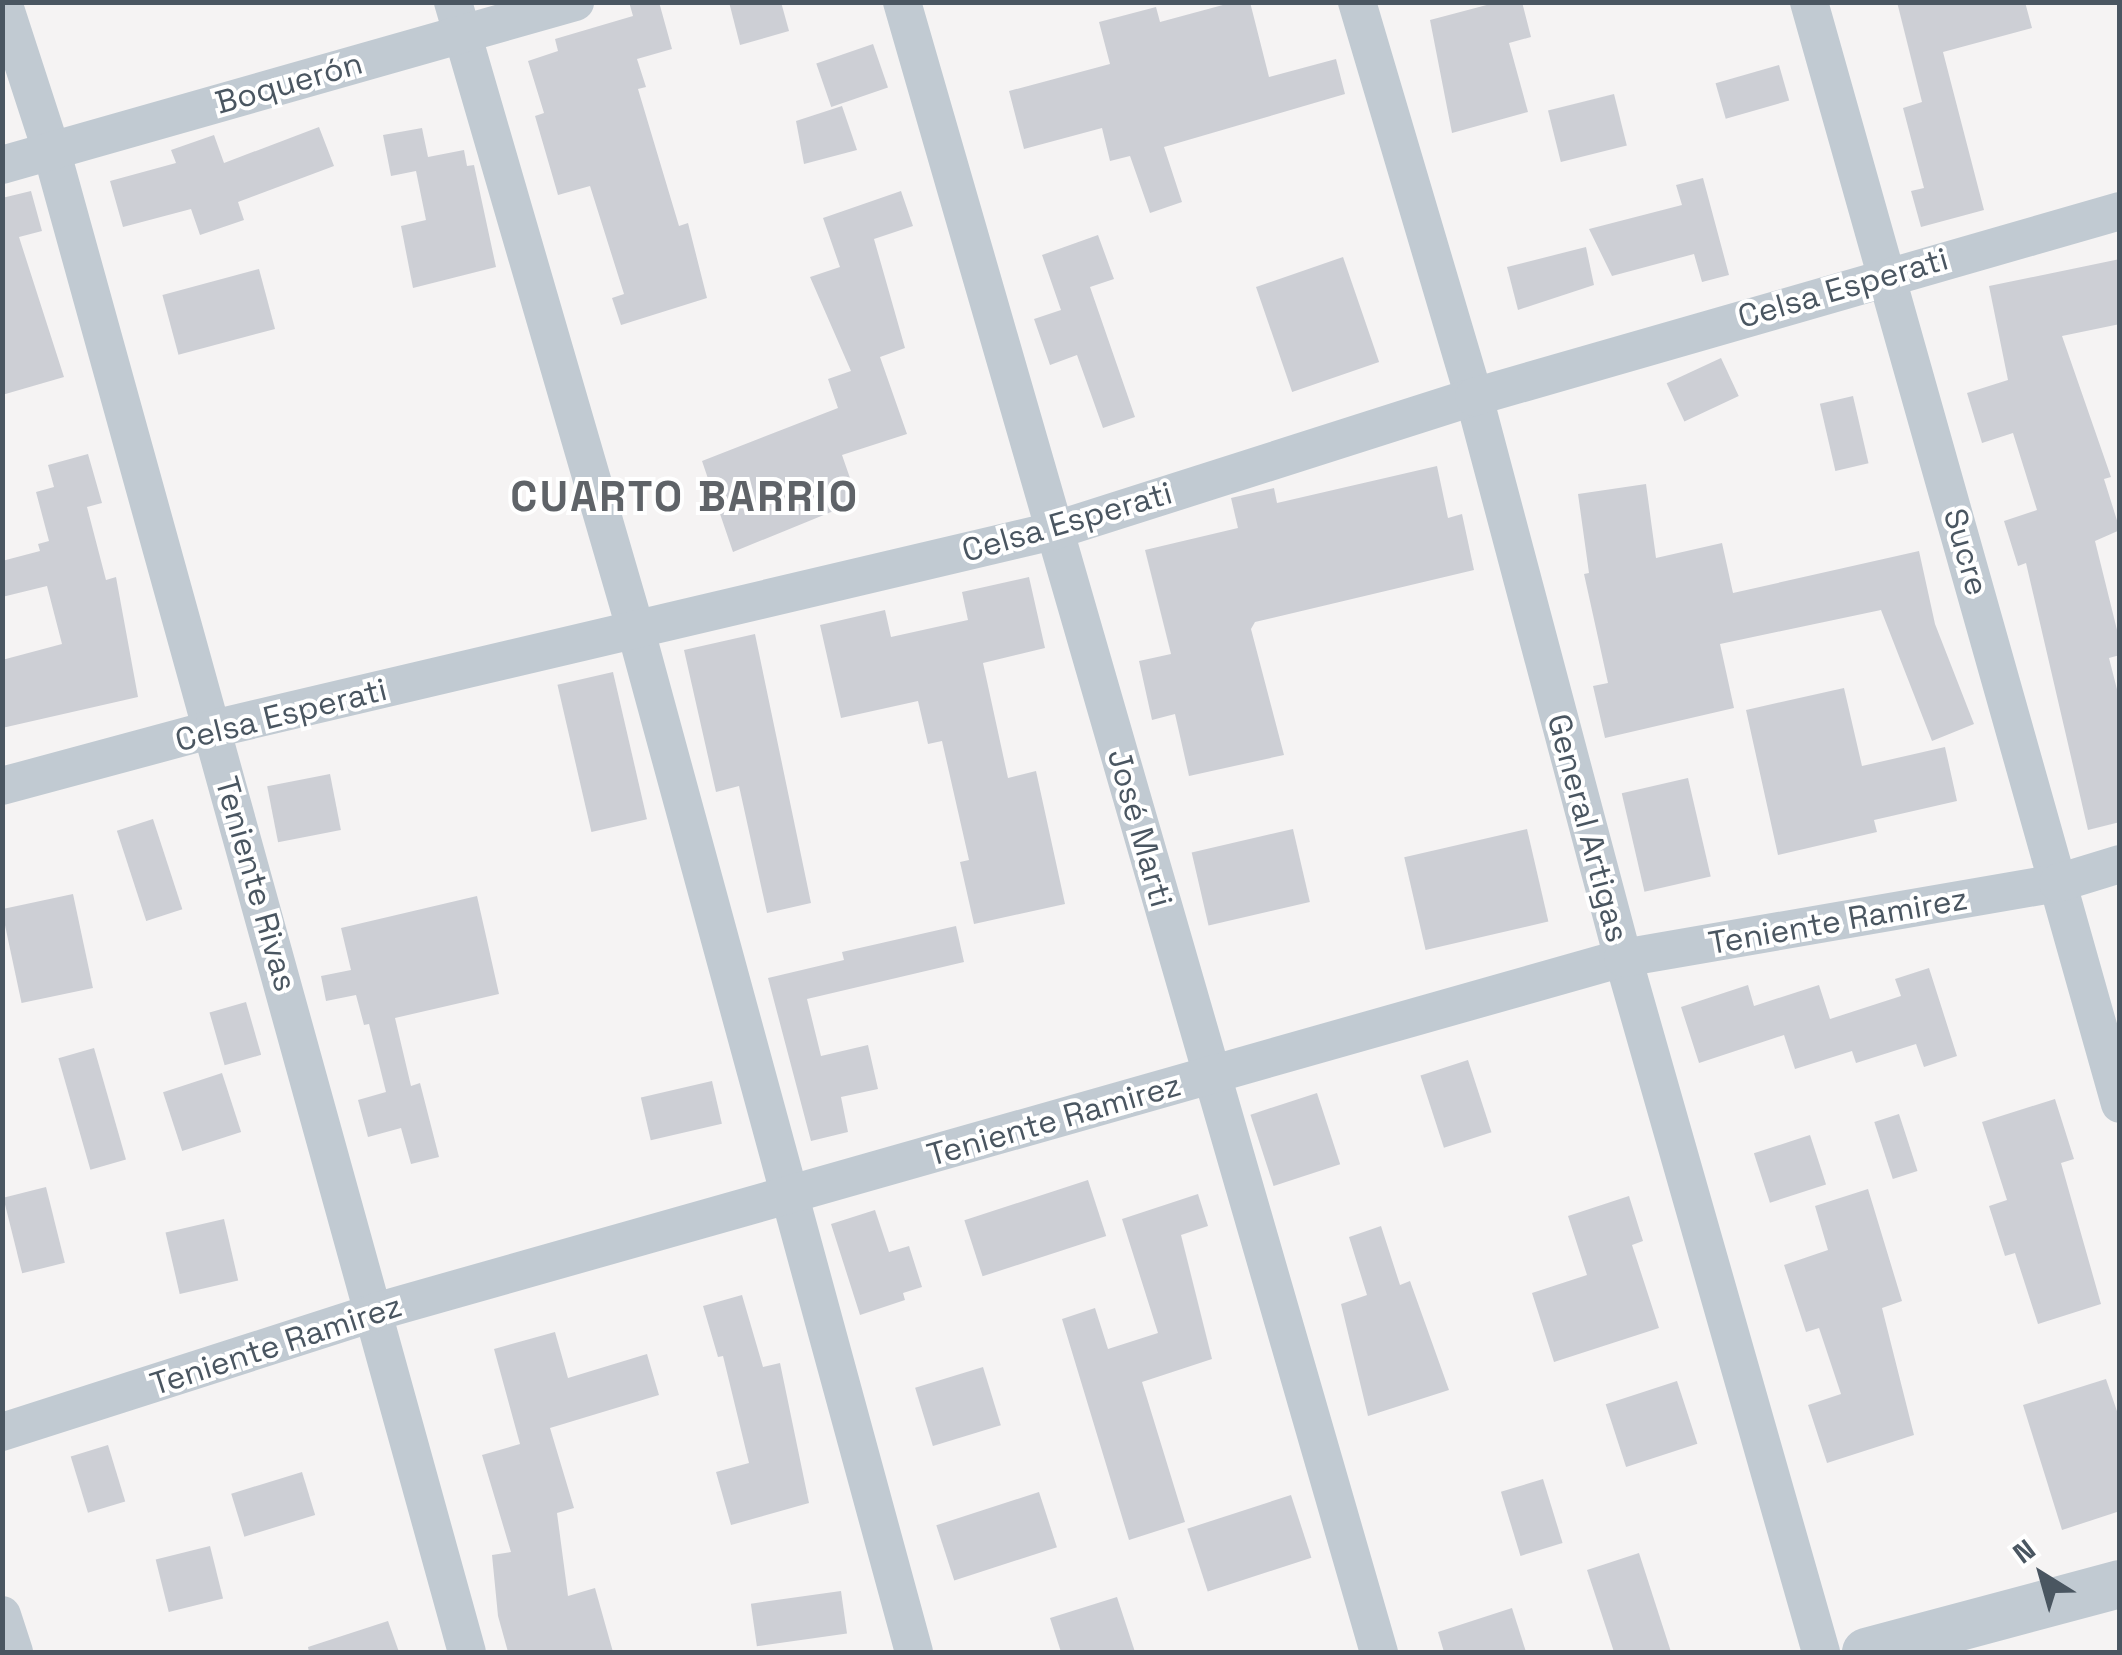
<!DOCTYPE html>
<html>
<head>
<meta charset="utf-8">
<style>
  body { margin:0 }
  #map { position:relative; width:2122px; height:1655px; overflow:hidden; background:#f5f3f3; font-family:"Space Grotesk",sans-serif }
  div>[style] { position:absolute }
  .building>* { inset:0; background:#cdcfd5; transform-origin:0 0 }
  .minor>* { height:38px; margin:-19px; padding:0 19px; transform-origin:19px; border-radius:19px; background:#c1cad2 }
  .tertiary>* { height:48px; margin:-24px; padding:0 24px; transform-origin:24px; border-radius:24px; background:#c1cad2 }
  span { translate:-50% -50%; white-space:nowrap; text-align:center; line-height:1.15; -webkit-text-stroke:8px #fff; paint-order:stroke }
  .street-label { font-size:32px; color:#4a5661 }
  .district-label { font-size:42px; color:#5f6368; font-weight:700; letter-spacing:2.5px }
  .frame { position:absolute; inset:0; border:5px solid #4a5661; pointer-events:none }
  .north { position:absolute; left:1992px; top:1525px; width:100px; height:100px; -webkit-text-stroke:8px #fff; paint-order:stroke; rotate:323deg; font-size:28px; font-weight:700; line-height:40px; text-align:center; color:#4a5661 }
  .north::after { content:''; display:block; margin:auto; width:35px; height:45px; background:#4a5661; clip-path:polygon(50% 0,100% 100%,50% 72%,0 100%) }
</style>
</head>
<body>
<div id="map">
  <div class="building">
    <div style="clip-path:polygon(629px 2px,659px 2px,672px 49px,637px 59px,646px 87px,638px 89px,679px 226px,688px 223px,707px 298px,621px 325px,612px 298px,624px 294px,590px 186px,558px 195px,535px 116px,544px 113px,528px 61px,558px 51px,555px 39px,633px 16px)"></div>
    <div style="clip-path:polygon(729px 2px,781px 2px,789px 31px,740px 45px)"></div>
    <div style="clip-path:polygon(1234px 2px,1250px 2px,1269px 77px,1336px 59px,1345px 94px,1164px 147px,1182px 202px,1150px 213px,1130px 156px,1110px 161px,1102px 128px,1024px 149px,1009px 91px,1110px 64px,1099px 22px,1156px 7px,1160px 22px)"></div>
    <div style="clip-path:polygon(1498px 2px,1522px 2px,1531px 37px,1509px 43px,1528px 112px,1452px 133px,1430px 20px)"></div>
    <div style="clip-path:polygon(1897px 2px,2025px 2px,2032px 28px,1943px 52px,1984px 210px,1921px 227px,1911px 191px,1924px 188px,1903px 108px,1922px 102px)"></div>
    <div style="left:873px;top:44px;width:46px;height:60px;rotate:71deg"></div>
    <div style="left:1779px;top:65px;width:37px;height:66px;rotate:74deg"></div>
    <div style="left:1614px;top:94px;width:53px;height:68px;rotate:76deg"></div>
    <div style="clip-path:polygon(842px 106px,857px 150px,804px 164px,796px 121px)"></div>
    <div style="clip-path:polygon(319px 127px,334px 166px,238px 202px,244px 220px,200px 235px,191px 209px,123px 227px,110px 181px,176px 163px,171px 150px,214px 135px,224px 163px)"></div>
    <div style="clip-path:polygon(422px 128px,428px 157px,464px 150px,467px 166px,474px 165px,496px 267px,413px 288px,401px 226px,426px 220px,416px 171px,391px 176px,383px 135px)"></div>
    <div style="clip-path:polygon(1703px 178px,1729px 275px,1702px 282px,1694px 254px,1612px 276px,1589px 229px,1682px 205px,1676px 185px)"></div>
    <div style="clip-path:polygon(31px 191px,42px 231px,19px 237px,64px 377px,2px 395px,2px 198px)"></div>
    <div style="clip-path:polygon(901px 191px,913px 226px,874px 239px,905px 348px,880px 357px,907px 434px,842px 455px,858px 501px,733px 552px,702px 461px,838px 408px,828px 379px,851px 371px,810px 277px,840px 267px,823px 218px)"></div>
    <div style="clip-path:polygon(1098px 235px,1114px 279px,1090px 287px,1135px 417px,1103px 428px,1077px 355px,1050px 365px,1034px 319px,1061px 310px,1042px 255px)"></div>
    <div style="clip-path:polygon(1586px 247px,1594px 285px,1518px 310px,1507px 267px)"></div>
    <div style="left:1343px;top:257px;width:111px;height:92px;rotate:71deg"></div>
    <div style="clip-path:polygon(2120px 259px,2120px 324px,2062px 336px,2111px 477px,2104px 479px,2120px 530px,2095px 541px,2120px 642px,2120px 655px,2109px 658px,2120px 701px,2120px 822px,2088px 830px,2026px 563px,2018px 566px,2004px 521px,2037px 510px,2013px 433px,1982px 443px,1967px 393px,2008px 380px,1989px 286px)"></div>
    <div style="left:259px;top:269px;width:62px;height:100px;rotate:75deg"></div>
    <div style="left:1721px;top:358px;width:42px;height:60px;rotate:65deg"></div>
    <div style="left:1853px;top:396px;width:69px;height:34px;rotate:77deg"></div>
    <div style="clip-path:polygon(88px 454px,102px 503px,87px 507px,106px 580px,116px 577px,138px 697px,2px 728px,2px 660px,62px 644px,47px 586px,2px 597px,2px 561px,40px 551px,38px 544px,49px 541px,36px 492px,54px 487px,48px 465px)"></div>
    <div style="clip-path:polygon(1437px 466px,1448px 518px,1462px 514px,1474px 570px,1255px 622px,1251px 629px,1284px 755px,1189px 776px,1175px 714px,1152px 720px,1139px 661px,1171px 654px,1145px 550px,1238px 528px,1231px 498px,1274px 488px,1277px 503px)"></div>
    <div style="clip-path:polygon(1646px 484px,1656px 558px,1722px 543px,1733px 593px,1919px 551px,1935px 624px,1974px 724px,1932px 741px,1881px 610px,1720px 644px,1734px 708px,1605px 738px,1593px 686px,1608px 683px,1584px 574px,1589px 573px,1578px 494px)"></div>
    <div style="clip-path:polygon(1029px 577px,1045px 648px,983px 663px,1008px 778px,1036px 771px,1065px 904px,974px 924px,960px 862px,969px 860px,942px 741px,928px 744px,918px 701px,841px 718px,820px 625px,885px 610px,891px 637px,968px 620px,962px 592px)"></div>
    <div style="clip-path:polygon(755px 634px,811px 903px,767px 913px,739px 786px,716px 792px,684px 650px)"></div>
    <div style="left:613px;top:672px;width:151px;height:57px;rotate:77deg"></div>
    <div style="clip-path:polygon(1844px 688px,1862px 766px,1945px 747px,1957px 801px,1874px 820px,1877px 832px,1778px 855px,1746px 710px)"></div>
    <div style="left:330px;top:774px;width:57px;height:64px;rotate:79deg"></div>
    <div style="left:1688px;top:778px;width:101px;height:68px;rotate:77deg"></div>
    <div style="left:153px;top:819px;width:95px;height:38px;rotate:72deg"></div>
    <div style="left:1293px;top:829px;width:75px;height:104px;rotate:77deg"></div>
    <div style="left:1527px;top:829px;width:95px;height:126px;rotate:77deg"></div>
    <div style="left:73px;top:894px;width:96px;height:73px;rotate:78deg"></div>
    <div style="clip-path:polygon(477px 896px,499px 994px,395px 1018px,411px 1086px,420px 1083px,439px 1157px,411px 1164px,401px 1128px,368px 1137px,358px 1100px,386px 1092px,369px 1024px,364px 1025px,356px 995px,326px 1001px,321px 976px,351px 970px,341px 928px)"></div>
    <div style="clip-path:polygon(956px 926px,964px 962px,807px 999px,821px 1056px,868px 1045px,878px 1089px,841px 1097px,848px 1132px,811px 1141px,768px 978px,844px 960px,842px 952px)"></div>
    <div style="clip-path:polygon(1929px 968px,1957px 1056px,1924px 1067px,1916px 1044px,1856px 1063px,1852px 1051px,1795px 1069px,1784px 1035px,1699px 1063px,1681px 1007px,1748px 985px,1754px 1006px,1819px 985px,1830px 1019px,1901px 996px,1895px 979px)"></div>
    <div style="left:246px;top:1002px;width:55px;height:38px;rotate:74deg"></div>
    <div style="left:94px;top:1048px;width:116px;height:37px;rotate:74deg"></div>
    <div style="left:1468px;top:1060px;width:76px;height:50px;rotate:72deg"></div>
    <div style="left:222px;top:1073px;width:62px;height:62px;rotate:72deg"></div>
    <div style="left:712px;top:1081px;width:44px;height:73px;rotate:77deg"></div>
    <div style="left:1317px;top:1093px;width:75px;height:70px;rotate:72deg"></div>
    <div style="clip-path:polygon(2055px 1099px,2074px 1159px,2061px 1163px,2101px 1304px,2038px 1324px,2015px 1253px,2005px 1256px,1989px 1206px,2007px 1200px,1982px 1122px)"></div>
    <div style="left:1899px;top:1114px;width:60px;height:26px;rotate:72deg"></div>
    <div style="left:1810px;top:1135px;width:52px;height:59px;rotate:72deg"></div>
    <div style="left:1088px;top:1180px;width:59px;height:130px;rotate:72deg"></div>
    <div style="left:46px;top:1187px;width:78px;height:44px;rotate:76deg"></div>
    <div style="clip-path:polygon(1868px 1189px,1902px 1301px,1882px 1308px,1914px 1435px,1827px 1463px,1808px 1405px,1841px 1394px,1819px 1328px,1806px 1332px,1784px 1265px,1828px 1250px,1815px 1206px)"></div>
    <div style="clip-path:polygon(1198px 1194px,1208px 1226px,1181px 1235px,1212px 1359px,1142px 1382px,1185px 1522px,1129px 1540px,1062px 1319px,1095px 1308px,1108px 1349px,1158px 1333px,1122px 1219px)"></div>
    <div style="clip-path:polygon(1629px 1196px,1643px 1241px,1632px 1245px,1659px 1328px,1554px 1362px,1532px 1293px,1587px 1275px,1568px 1216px)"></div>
    <div style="clip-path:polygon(875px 1210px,889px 1252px,909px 1246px,922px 1287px,903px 1293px,905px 1300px,860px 1315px,831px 1224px)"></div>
    <div style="left:224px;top:1219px;width:63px;height:60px;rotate:77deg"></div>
    <div style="clip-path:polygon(1381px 1226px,1400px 1285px,1410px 1281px,1449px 1390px,1368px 1416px,1341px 1304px,1367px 1295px,1349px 1237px)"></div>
    <div style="clip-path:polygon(742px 1295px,763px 1367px,780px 1363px,809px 1503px,731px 1525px,716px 1472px,749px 1463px,723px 1356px,718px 1357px,703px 1306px)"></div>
    <div style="clip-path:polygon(555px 1332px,568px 1378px,647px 1354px,659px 1395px,550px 1428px,574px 1508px,557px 1513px,568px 1596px,595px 1588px,613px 1652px,508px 1652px,498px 1616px,492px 1555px,511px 1552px,482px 1455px,520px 1444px,494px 1349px)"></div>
    <div style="left:983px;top:1367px;width:61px;height:71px;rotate:73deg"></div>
    <div style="clip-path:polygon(2106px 1379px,2120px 1420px,2120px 1511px,2062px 1530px,2023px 1405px)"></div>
    <div style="left:1677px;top:1381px;width:66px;height:75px;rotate:72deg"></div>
    <div style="left:108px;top:1445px;width:59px;height:39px;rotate:73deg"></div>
    <div style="left:302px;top:1472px;width:45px;height:74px;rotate:73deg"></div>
    <div style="left:1543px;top:1479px;width:67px;height:44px;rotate:73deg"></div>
    <div style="left:1039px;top:1492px;width:58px;height:108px;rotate:72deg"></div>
    <div style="left:1291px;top:1495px;width:66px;height:109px;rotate:72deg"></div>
    <div style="left:210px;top:1546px;width:54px;height:56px;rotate:76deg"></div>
    <div style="clip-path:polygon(1639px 1553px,1671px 1652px,1614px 1652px,1587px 1570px)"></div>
    <div style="left:841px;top:1591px;width:43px;height:91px;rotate:82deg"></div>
    <div style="clip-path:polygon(1117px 1597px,1135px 1652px,1061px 1652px,1050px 1618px)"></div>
    <div style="clip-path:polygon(1512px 1608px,1526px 1652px,1444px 1652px,1438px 1632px)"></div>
    <div style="clip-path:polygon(388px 1621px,399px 1652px,309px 1652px,308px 1647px)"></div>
  </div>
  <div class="minor">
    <div style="left:3px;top:2px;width:159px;rotate:72deg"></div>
    <div style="left:52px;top:153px;width:1555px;rotate:74.53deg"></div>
    <div style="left:453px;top:2px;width:655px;rotate:73.78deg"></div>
    <div style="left:636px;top:631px;width:1058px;rotate:74.77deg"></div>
    <div style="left:902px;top:2px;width:1718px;rotate:73.88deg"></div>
    <div style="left:1357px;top:2px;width:412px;rotate:73.5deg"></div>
    <div style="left:1474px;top:397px;width:580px;rotate:75.13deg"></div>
    <div style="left:1623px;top:958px;width:722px;rotate:74.08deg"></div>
    <div style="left:1809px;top:2px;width:1145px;rotate:74.24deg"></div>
    <div style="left:2px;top:165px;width:596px;rotate:-15.88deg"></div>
    <div style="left:2px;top:786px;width:219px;rotate:-15.1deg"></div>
    <div style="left:213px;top:729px;width:863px;rotate:-13.26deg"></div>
    <div style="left:1053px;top:531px;width:442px;rotate:-17.7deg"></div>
    <div style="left:1474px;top:397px;width:672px;rotate:-16.06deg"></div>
    <div style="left:2px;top:1432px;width:392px;rotate:-17.8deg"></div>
    <div style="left:375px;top:1312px;width:1297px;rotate:-15.84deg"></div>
    <div style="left:1623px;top:958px;width:441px;rotate:-9.8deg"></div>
    <div style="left:2058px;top:883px;width:65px;rotate:-17deg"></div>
    <div style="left:2px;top:1615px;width:39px;rotate:72deg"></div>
  </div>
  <div class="tertiary">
    <div style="left:1866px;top:1652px;width:263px;rotate:-15deg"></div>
  </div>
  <div class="street-label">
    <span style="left:289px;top:83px;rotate:-16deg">Boquerón</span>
    <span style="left:1843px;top:288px;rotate:-16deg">Celsa Esperati</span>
    <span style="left:1067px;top:522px;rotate:-16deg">Celsa Esperati</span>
    <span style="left:1966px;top:552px;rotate:74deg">Sucre</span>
    <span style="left:281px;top:715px;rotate:-14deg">Celsa Esperati</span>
    <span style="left:1140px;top:828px;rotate:74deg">José Marti</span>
    <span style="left:1588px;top:828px;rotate:75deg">General Artigas</span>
    <span style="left:256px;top:884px;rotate:74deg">Teniente Rivas</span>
    <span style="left:1838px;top:921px;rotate:-10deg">Teniente Ramirez</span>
    <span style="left:1054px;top:1120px;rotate:-16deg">Teniente Ramirez</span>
    <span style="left:276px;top:1345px;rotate:-18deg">Teniente Ramirez</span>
  </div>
  <div class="district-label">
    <span style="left:685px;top:497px">CUARTO BARRIO</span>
  </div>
  <div class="frame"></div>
  <div class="north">N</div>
</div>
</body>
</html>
